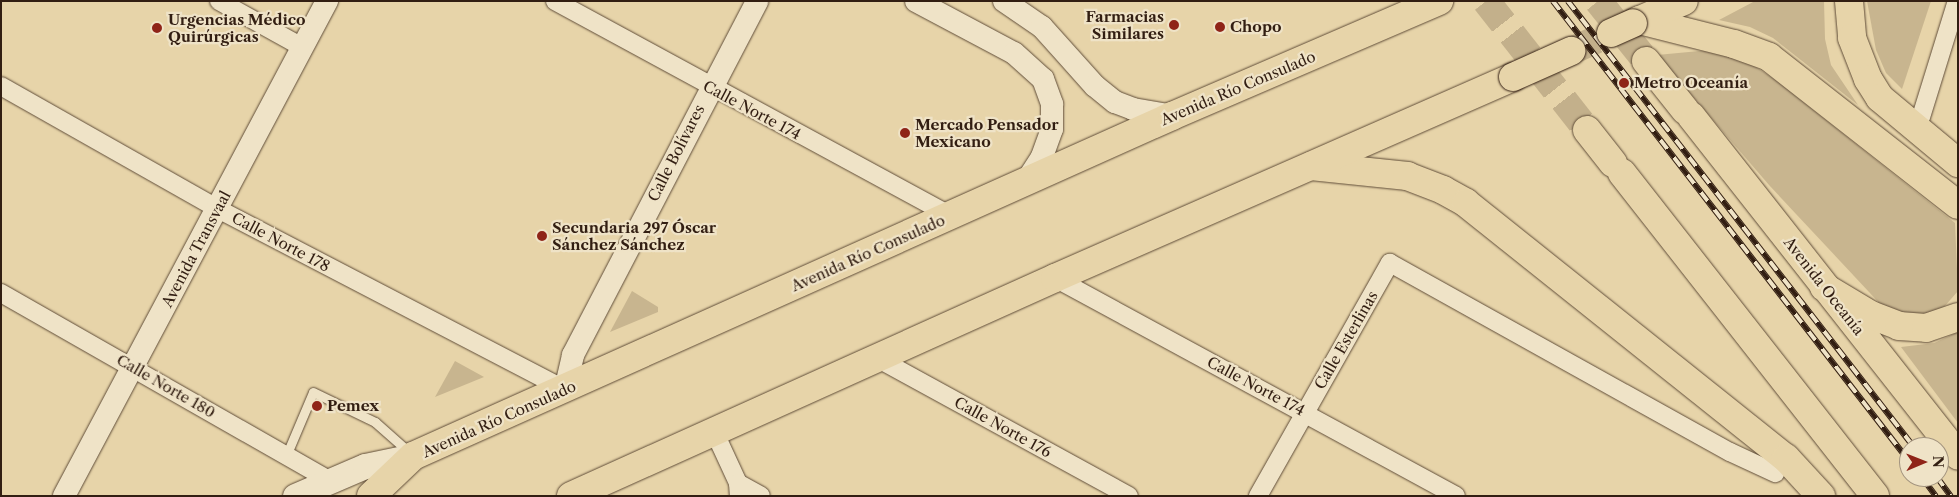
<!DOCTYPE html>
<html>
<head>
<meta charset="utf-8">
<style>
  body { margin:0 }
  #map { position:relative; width:1959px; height:497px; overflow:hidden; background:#e7d4a9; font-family:"Libre Caslon Text",serif }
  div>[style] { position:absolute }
  .green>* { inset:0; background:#c8b58f }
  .trunk-tunnel>* { height:28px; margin-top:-14px; transform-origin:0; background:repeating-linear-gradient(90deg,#c3b08b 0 28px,transparent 0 42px) }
  .motorway-tunnel>* { height:28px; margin-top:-14px; transform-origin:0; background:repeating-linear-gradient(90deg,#c3b08b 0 28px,transparent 0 42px) }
  .roads { filter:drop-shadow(0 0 1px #5f4c38) drop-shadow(0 0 1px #5f4c38) }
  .service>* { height:9px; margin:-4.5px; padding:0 4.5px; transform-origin:4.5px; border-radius:4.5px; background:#efe3c7 }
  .minor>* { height:18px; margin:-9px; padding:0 9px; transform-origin:9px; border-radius:9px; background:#efe3c7 }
  .tertiary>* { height:22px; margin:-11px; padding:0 11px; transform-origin:11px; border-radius:11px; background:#efe3c7 }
  .secondary>* { height:25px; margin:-12.5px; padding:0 12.5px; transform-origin:12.5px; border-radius:12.5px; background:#efe3c7 }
  .trunk>* { height:28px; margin:-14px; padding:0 14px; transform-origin:14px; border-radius:14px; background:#e7d4a9 }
  .motorway>* { height:28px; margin:-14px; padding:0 14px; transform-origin:14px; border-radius:14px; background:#e7d4a9 }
  .rail>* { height:5.5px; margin-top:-2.75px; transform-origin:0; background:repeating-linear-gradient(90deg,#efe3c7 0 11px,#321e12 0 22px); box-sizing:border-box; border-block:1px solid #321e12 }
  .bridges { filter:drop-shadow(0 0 1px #321e12) drop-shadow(0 0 1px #321e12) }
  .motorway-bridge>* { height:28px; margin:-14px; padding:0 14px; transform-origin:14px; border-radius:14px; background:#e7d4a9 }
  .dots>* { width:14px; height:14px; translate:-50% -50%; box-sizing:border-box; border:2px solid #efe3c7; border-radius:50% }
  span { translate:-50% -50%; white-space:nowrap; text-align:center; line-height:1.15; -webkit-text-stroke:4.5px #efe3c7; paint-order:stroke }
  .poi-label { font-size:15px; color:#321e12; font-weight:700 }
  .right { translate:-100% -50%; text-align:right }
  .left { translate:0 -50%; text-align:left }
  .street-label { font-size:15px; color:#321e12 }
  .frame { position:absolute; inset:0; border:2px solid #321e12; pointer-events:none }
  .north { position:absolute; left:1899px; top:437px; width:50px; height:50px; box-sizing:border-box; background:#efe3c7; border:1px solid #a3947f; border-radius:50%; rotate:89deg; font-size:14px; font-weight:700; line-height:20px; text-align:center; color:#321e12 }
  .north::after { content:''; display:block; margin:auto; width:18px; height:22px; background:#8f2418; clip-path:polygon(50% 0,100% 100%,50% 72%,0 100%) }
</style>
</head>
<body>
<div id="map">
  <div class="green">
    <div style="clip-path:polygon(1755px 1px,1824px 1px,1825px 39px,1831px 65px,1858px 105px,1773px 38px,1750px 27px,1719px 20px)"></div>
    <div style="clip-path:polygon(1867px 1px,1931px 1px,1902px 89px,1886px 73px,1876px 50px)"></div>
    <div style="clip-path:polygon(1710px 50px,1753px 65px,1777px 81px,1955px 223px,1958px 291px,1944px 307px,1924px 315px,1903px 316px,1883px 307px,1769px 185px,1657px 55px)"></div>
    <div style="clip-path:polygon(632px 291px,658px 307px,658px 312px,610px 332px)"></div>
    <div style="clip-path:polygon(1958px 332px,1958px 423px,1901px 347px,1934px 343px)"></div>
    <div style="clip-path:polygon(455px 361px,484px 377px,435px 397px)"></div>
  </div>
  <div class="trunk-tunnel">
    <div style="left:1486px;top:1px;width:164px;rotate:51.9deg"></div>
    <div style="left:1598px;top:1px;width:77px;rotate:51.3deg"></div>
  </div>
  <div class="motorway-tunnel">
    <div style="left:1571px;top:51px;width:44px;rotate:-24.2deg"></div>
  </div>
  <div class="roads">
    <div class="service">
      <div style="left:286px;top:456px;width:69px;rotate:-67.1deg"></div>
      <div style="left:313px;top:392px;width:69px;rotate:25.8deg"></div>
      <div style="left:375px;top:422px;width:45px;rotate:41.4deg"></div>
    </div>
    <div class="minor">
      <div style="left:219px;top:1px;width:95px;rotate:29deg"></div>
      <div style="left:555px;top:1px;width:451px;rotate:28.5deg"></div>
      <div style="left:1px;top:86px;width:249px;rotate:29.5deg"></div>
      <div style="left:218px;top:209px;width:391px;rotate:27.5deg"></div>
      <div style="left:1921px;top:117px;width:121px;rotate:-72.8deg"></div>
      <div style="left:1055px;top:278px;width:456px;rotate:28.5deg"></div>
      <div style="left:1px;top:293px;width:380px;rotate:29.7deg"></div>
      <div style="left:877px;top:358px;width:287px;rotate:28.7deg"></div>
      <div style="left:714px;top:431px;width:57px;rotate:65.2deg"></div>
      <div style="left:738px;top:483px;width:13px;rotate:86deg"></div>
      <div style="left:738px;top:483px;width:26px;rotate:29deg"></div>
      <div style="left:1258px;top:496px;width:268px;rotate:-60.5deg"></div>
      <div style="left:1390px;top:263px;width:389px;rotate:29.1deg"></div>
      <div style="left:1730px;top:452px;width:50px;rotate:25deg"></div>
    </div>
    <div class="tertiary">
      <div style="left:916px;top:1px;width:111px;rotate:28deg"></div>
      <div style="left:1014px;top:53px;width:39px;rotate:42deg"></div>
      <div style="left:1043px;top:79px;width:27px;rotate:70deg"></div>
      <div style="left:1052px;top:104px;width:25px;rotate:90deg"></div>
      <div style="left:1052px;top:129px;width:30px;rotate:110deg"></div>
      <div style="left:1042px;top:157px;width:30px;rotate:123deg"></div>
      <div style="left:1004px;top:1px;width:46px;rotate:34.4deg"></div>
      <div style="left:1042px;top:27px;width:79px;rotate:48.1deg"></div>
      <div style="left:1095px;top:86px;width:26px;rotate:39deg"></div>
      <div style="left:1115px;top:102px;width:19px;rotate:21deg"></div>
      <div style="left:1133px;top:109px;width:40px;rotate:10deg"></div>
      <div style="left:565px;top:390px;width:36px;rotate:-77deg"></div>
      <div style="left:573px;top:355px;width:399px;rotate:-62.5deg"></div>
      <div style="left:64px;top:496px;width:561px;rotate:-62.02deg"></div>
    </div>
    <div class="secondary">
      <div style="left:295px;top:496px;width:76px;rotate:-23.2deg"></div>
      <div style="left:365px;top:466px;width:49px;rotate:-11.8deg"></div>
    </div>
    <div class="trunk">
      <div style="left:1646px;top:61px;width:63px;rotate:51.5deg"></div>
      <div style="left:1691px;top:116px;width:432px;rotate:51.8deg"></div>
      <div style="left:1587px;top:130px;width:42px;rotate:51.8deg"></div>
      <div style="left:1622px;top:173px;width:410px;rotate:51.9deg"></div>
    </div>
    <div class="motorway">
      <div style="left:1849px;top:1px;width:37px;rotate:85deg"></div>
      <div style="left:1852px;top:38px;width:44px;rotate:68.7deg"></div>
      <div style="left:1868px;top:79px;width:22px;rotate:58deg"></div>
      <div style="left:1880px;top:98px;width:102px;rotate:39.8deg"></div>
      <div style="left:1639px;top:20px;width:98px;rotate:14.2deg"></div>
      <div style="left:1734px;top:44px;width:37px;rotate:20deg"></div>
      <div style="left:1769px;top:57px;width:240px;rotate:38.1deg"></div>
      <div style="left:1635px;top:22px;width:53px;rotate:-23.2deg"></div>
      <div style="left:1311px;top:166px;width:97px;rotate:5.9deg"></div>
      <div style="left:1407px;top:176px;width:39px;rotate:21deg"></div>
      <div style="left:1443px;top:190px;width:26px;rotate:29deg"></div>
      <div style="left:1466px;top:203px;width:409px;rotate:38.6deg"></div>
      <div style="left:1786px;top:458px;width:52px;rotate:47.4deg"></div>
      <div style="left:1824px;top:287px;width:55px;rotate:30.8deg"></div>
      <div style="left:1871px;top:315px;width:30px;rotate:21deg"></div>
      <div style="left:1899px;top:326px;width:27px;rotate:4deg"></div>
      <div style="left:1926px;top:328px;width:34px;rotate:-19deg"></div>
      <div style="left:371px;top:496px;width:58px;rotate:-43.6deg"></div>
      <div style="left:413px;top:456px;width:832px;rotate:-24.13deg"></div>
      <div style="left:1172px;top:116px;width:291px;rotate:-23.3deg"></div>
      <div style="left:571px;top:496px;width:531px;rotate:-24.25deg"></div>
      <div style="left:1055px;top:278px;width:500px;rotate:-23.69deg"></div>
    </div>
  </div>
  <div class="rail">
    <div style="left:1553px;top:1px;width:582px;rotate:52.26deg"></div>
    <div style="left:1568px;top:1px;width:564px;rotate:52.2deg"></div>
    <div style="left:1922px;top:477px;width:24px;rotate:54deg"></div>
    <div style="left:1937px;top:477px;width:24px;rotate:54deg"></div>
  </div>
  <div class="bridges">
    <div class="motorway-bridge">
      <div style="left:1611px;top:33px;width:24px;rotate:-24deg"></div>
      <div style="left:1513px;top:77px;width:64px;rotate:-24.1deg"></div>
    </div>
  </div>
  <div class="dots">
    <div style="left:1174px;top:25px;background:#8f2418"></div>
    <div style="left:1220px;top:27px;background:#8f2418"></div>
    <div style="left:157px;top:28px;background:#8f2418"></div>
    <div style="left:1624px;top:83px;background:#8f2418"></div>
    <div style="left:905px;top:133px;background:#8f2418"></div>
    <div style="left:542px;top:236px;background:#8f2418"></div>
    <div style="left:317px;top:406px;background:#8f2418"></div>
  </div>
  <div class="poi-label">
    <span class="right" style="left:1164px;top:25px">Farmacias<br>Similares</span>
    <span class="left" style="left:168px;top:28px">Urgencias Médico<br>Quirúrgicas</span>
    <span class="left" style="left:1230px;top:27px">Chopo</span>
    <span class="left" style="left:1634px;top:83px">Metro Oceanía</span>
    <span class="left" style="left:915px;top:133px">Mercado Pensador<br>Mexicano</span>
    <span class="left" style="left:552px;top:236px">Secundaria 297 Óscar<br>Sánchez Sánchez</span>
    <span class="left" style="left:327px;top:406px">Pemex</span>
  </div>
  <div class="street-label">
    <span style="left:1238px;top:88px;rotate:-23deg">Avenida Río Consulado</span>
    <span style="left:752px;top:110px;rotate:28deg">Calle Norte 174</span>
    <span style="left:676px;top:153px;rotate:-63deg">Calle Bolívares</span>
    <span style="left:281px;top:242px;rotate:28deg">Calle Norte 178</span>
    <span style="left:196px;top:249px;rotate:-62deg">Avenida Transvaal</span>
    <span style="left:868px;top:253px;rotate:-24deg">Avenida Río Consulado</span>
    <span style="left:1824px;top:286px;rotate:52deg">Avenida Oceanía</span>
    <span style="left:1346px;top:340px;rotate:-60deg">Calle Esterlinas</span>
    <span style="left:166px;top:386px;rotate:30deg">Calle Norte 180</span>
    <span style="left:1256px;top:386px;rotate:28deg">Calle Norte 174</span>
    <span style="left:499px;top:419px;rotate:-24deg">Avenida Río Consulado</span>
    <span style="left:1003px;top:427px;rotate:29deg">Calle Norte 176</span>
  </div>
  <div class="frame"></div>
  <div class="north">N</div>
</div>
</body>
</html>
